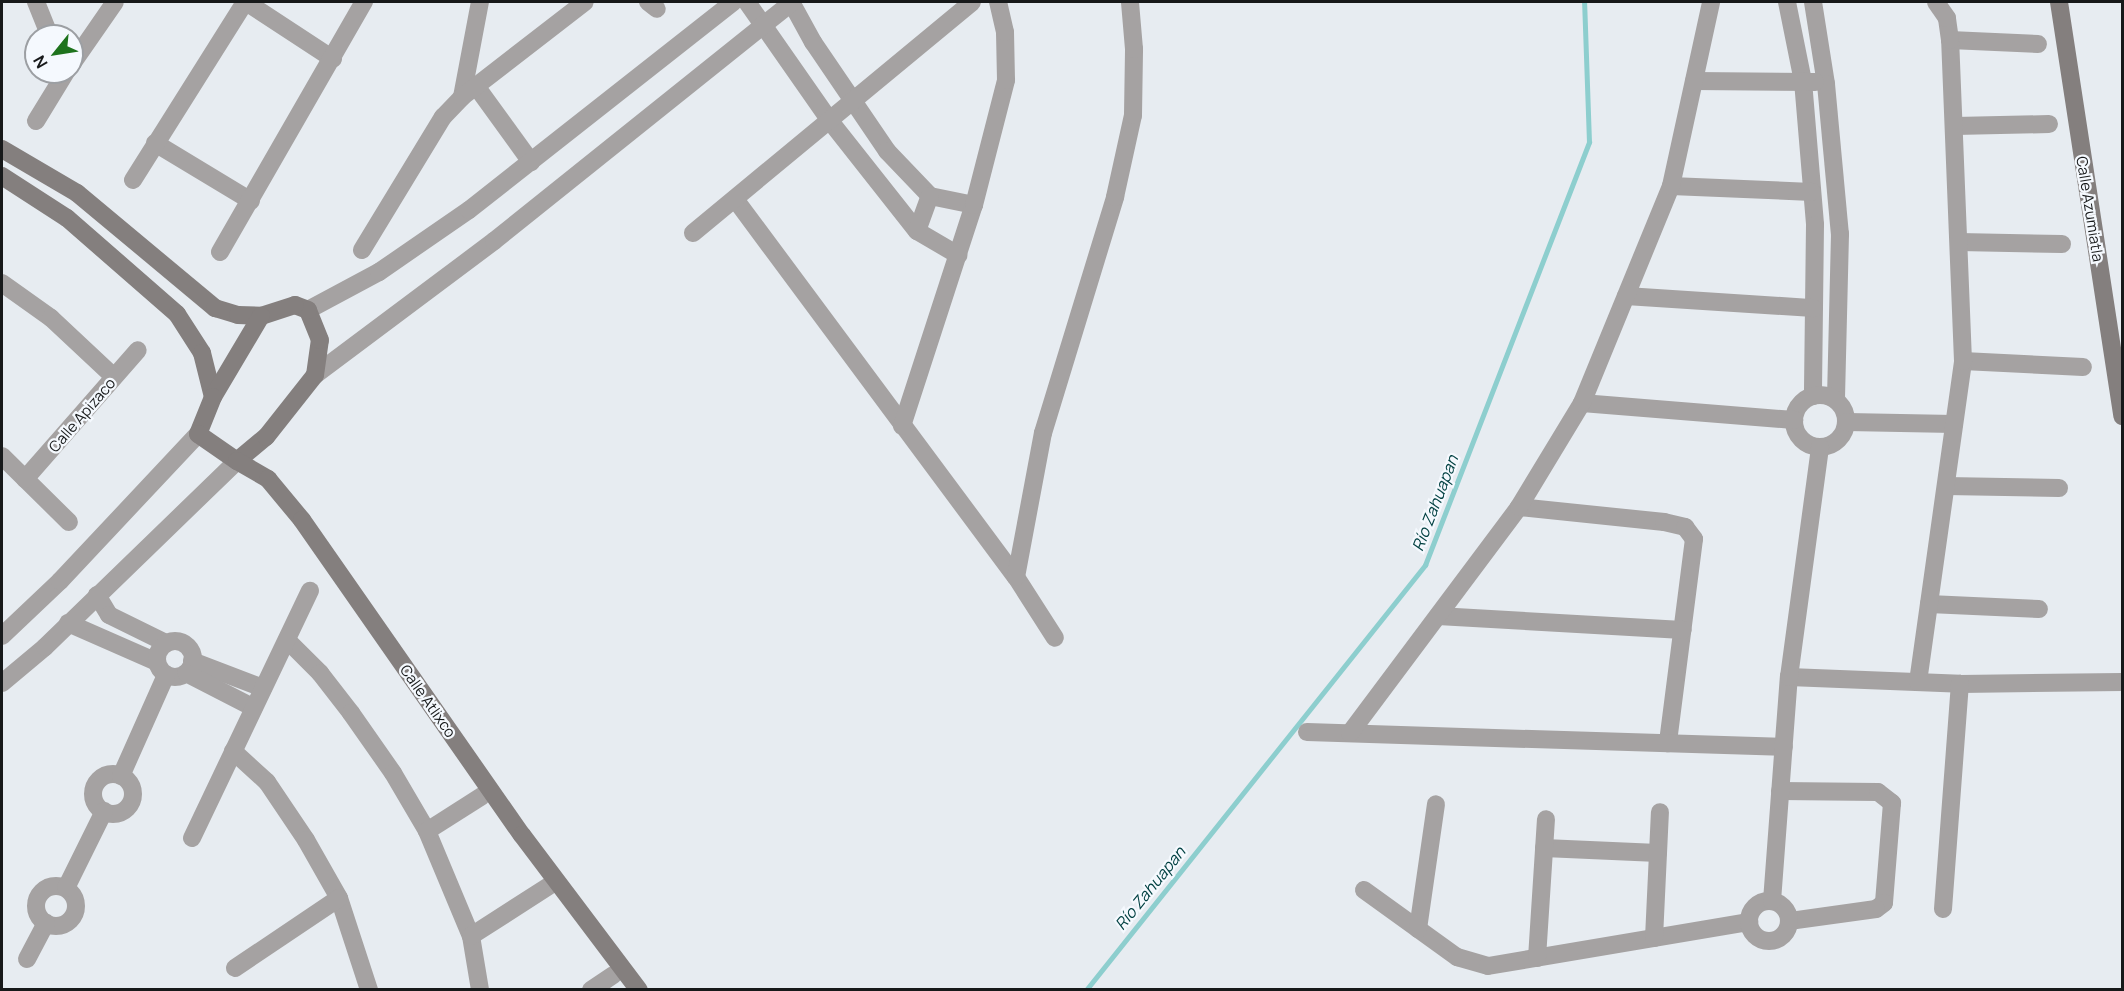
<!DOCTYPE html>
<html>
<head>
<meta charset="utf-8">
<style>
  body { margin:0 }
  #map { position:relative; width:2124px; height:991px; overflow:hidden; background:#e7ecf1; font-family:Manrope,sans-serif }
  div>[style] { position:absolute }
  .stream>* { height:5px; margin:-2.5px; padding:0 2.5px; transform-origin:2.5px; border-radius:2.5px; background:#8dcece }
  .street>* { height:18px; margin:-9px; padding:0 9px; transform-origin:9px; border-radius:9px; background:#a5a2a2 }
  .street>.ring { margin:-9px; padding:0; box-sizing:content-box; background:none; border:18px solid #a5a2a2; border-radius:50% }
  .secondary>* { height:18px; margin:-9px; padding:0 9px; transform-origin:9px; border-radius:9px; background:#847f7e }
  span { translate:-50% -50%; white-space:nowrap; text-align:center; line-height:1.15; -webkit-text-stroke:4.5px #f5f9fe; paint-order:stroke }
  .street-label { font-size:15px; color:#17191a }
  .water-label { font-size:16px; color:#024142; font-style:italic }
  .frame { position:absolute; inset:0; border:3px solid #17191a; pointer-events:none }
  .north { position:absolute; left:24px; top:24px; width:60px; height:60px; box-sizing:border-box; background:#f5f9fe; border:2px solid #9c9fa3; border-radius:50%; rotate:240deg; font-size:16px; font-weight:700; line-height:24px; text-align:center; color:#17191a }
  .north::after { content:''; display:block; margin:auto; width:21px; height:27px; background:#1e731d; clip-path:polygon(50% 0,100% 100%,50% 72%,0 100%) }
</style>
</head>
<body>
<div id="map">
  <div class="stream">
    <div style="left:1086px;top:990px;width:544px;rotate:-51.42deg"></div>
    <div style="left:1425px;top:565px;width:454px;rotate:-68.8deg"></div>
    <div style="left:1589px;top:142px;width:140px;rotate:-92deg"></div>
  </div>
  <div class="street">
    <div style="left:36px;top:2px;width:37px;rotate:68deg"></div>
    <div style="left:246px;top:2px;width:104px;rotate:33.2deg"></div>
    <div style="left:648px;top:2px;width:11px;rotate:38deg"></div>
    <div style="left:747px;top:2px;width:145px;rotate:55.1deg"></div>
    <div style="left:830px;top:121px;width:140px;rotate:51.7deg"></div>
    <div style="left:917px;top:231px;width:48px;rotate:30.3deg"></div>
    <div style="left:791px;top:2px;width:46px;rotate:61.2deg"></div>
    <div style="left:813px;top:42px;width:132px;rotate:55.8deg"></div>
    <div style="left:887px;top:151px;width:62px;rotate:46.3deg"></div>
    <div style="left:930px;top:196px;width:45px;rotate:11.6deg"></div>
    <div style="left:1787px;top:2px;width:81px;rotate:78.6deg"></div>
    <div style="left:1803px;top:81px;width:144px;rotate:85.2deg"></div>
    <div style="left:1815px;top:225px;width:171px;rotate:90.7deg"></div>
    <div style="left:1813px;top:2px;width:83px;rotate:81deg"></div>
    <div style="left:1826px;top:84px;width:151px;rotate:84.7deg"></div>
    <div style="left:1840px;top:234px;width:166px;rotate:91.4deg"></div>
    <div style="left:1950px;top:40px;width:88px;rotate:2.6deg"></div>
    <div style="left:72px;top:64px;width:75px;rotate:-55.3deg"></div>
    <div style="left:1694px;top:81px;width:121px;rotate:0.5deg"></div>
    <div style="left:476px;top:86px;width:94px;rotate:54.1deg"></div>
    <div style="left:462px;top:97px;width:97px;rotate:-79.3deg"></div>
    <div style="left:36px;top:121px;width:57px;rotate:-58.5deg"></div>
    <div style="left:1955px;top:126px;width:94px;rotate:-1.2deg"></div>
    <div style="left:155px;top:143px;width:112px;rotate:31.1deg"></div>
    <div style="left:133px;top:180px;width:210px;rotate:-57.8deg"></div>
    <div style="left:1671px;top:186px;width:141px;rotate:2.4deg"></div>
    <div style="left:735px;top:199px;width:471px;rotate:53.4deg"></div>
    <div style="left:1016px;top:577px;width:72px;rotate:57.4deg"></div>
    <div style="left:917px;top:231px;width:37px;rotate:-70deg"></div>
    <div style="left:693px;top:233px;width:362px;rotate:-39.6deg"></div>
    <div style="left:1959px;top:242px;width:103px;rotate:1.1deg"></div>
    <div style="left:362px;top:250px;width:156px;rotate:-58.7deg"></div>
    <div style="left:443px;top:117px;width:28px;rotate:-46deg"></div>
    <div style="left:462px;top:97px;width:155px;rotate:-37.7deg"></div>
    <div style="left:220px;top:252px;width:289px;rotate:-60.1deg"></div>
    <div style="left:2px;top:283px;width:60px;rotate:35.5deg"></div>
    <div style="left:51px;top:318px;width:86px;rotate:43.1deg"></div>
    <div style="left:1626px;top:296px;width:188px;rotate:3.7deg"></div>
    <div style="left:308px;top:310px;width:81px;rotate:-28.2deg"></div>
    <div style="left:379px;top:272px;width:109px;rotate:-34.6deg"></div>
    <div style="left:469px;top:210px;width:336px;rotate:-38.2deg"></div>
    <div style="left:1963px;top:361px;width:120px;rotate:2.9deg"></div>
    <div style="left:315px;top:375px;width:224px;rotate:-36.8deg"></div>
    <div style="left:494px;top:241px;width:382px;rotate:-38.7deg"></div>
    <div class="ring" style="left:1794px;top:395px;width:34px;height:34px"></div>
    <div style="left:1582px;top:403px;width:213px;rotate:4.6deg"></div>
    <div style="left:1847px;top:422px;width:107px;rotate:1.1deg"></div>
    <div style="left:902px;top:426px;width:232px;rotate:-72deg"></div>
    <div style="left:974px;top:205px;width:129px;rotate:-75.6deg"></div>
    <div style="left:1006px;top:80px;width:48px;rotate:-91.2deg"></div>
    <div style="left:1005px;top:32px;width:31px;rotate:-103deg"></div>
    <div style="left:2px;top:456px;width:94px;rotate:44.6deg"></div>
    <div style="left:25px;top:479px;width:171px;rotate:-48.8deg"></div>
    <div style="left:1946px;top:486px;width:113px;rotate:1deg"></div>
    <div style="left:1519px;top:507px;width:146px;rotate:5.9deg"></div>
    <div style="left:1664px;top:522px;width:22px;rotate:13deg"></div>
    <div style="left:1685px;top:527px;width:15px;rotate:53deg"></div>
    <div style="left:1694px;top:539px;width:206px;rotate:97.3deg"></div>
    <div style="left:1016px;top:577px;width:147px;rotate:-79.4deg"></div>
    <div style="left:1043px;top:433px;width:247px;rotate:-73deg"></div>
    <div style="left:1115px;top:197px;width:84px;rotate:-77.6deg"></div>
    <div style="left:1133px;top:115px;width:66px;rotate:-89.1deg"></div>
    <div style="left:1134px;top:49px;width:47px;rotate:-94.9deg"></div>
    <div style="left:97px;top:595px;width:23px;rotate:59deg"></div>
    <div style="left:109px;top:615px;width:64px;rotate:26.2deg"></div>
    <div style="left:1929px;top:604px;width:110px;rotate:2.6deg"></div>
    <div style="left:1438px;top:616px;width:245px;rotate:3.3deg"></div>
    <div style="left:68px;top:623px;width:97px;rotate:23.7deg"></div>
    <div style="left:2px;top:636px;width:80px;rotate:-43.5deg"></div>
    <div style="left:60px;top:581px;width:202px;rotate:-46.8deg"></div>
    <div style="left:287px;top:640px;width:47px;rotate:45deg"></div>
    <div style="left:320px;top:673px;width:51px;rotate:52.2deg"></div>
    <div style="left:351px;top:713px;width:73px;rotate:55deg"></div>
    <div style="left:393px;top:773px;width:67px;rotate:59.6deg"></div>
    <div style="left:427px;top:831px;width:114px;rotate:67.3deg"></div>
    <div style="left:471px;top:936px;width:55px;rotate:80.5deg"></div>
    <div class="ring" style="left:157px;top:641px;width:18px;height:18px"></div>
    <div style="left:192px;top:661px;width:76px;rotate:20.8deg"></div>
    <div style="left:186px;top:673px;width:76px;rotate:27.2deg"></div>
    <div style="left:1789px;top:677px;width:171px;rotate:2.3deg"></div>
    <div style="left:1960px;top:684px;width:162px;rotate:-0.7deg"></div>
    <div style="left:1918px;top:682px;width:324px;rotate:-82deg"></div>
    <div style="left:1963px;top:361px;width:321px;rotate:-92.3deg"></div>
    <div style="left:1950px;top:40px;width:22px;rotate:-98deg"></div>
    <div style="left:1947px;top:18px;width:19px;rotate:-125deg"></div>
    <div style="left:2px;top:683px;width:56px;rotate:-39.9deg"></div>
    <div style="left:45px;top:647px;width:267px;rotate:-44.1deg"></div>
    <div style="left:1307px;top:732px;width:477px;rotate:1.8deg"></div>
    <div style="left:1350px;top:733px;width:282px;rotate:-53.2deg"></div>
    <div style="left:1519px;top:507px;width:122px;rotate:-58.8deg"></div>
    <div style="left:1582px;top:403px;width:235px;rotate:-67.7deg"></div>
    <div style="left:1671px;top:186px;width:188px;rotate:-77.7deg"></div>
    <div style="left:233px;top:751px;width:46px;rotate:42.4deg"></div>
    <div style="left:267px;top:782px;width:70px;rotate:56.1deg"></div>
    <div style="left:306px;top:840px;width:67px;rotate:60.4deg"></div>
    <div style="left:339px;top:898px;width:97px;rotate:71.9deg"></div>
    <div class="ring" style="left:93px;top:774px;width:22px;height:22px"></div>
    <div style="left:121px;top:776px;width:111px;rotate:-66deg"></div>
    <div style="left:1780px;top:791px;width:98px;rotate:0.6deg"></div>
    <div style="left:1878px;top:792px;width:18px;rotate:38deg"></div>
    <div style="left:1892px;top:803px;width:100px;rotate:94.6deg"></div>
    <div style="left:1884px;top:903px;width:10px;rotate:143deg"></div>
    <div style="left:1876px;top:909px;width:88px;rotate:172.1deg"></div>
    <div style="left:427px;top:831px;width:65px;rotate:-32.5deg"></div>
    <div style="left:192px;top:838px;width:274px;rotate:-64.5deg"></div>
    <div style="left:1544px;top:848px;width:114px;rotate:2.5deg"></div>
    <div class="ring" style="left:36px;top:886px;width:22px;height:22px"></div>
    <div style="left:66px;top:888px;width:86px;rotate:-63.7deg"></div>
    <div style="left:1364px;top:890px;width:115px;rotate:35.8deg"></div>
    <div style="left:1457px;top:957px;width:32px;rotate:16deg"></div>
    <div style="left:1488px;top:966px;width:265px;rotate:-9.6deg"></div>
    <div class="ring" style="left:1749px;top:901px;width:22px;height:22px"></div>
    <div style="left:1772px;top:901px;width:225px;rotate:-85.7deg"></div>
    <div style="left:1789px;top:677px;width:232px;rotate:-82.3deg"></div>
    <div style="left:1943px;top:909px;width:226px;rotate:-85.7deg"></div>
    <div style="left:1418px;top:929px;width:126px;rotate:-81.8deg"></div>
    <div style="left:471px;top:936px;width:93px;rotate:-32.7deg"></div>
    <div style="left:1654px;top:938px;width:126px;rotate:-87.3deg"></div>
    <div style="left:1537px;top:958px;width:139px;rotate:-86.3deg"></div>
    <div style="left:27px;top:959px;width:41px;rotate:-62.2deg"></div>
    <div style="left:235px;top:968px;width:125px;rotate:-33.9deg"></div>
    <div style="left:591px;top:990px;width:27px;rotate:-34deg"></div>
  </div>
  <div class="secondary">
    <div style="left:2059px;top:2px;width:419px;rotate:81.3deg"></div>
    <div style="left:2px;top:149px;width:87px;rotate:30.4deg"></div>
    <div style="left:77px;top:193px;width:180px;rotate:39.8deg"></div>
    <div style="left:215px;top:308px;width:24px;rotate:17deg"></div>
    <div style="left:238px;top:315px;width:23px;rotate:2deg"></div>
    <div style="left:2px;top:176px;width:77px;rotate:32.9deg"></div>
    <div style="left:67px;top:218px;width:146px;rotate:41.1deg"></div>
    <div style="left:177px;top:314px;width:46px;rotate:57.3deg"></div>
    <div style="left:202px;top:353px;width:45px;rotate:76deg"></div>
    <div style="left:237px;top:461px;width:38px;rotate:-40deg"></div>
    <div style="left:266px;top:437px;width:79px;rotate:-51.7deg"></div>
    <div style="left:315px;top:375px;width:35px;rotate:-82deg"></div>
    <div style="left:320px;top:340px;width:32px;rotate:-112deg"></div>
    <div style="left:308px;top:310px;width:14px;rotate:-159deg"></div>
    <div style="left:295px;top:305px;width:36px;rotate:162deg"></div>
    <div style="left:261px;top:316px;width:94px;rotate:120.7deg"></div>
    <div style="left:213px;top:397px;width:40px;rotate:112deg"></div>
    <div style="left:198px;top:434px;width:47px;rotate:34.7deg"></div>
    <div style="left:237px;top:461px;width:36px;rotate:30deg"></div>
    <div style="left:268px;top:479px;width:53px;rotate:50.3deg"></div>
    <div style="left:302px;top:520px;width:384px;rotate:55.1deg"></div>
    <div style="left:522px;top:835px;width:194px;rotate:53deg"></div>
  </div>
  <div class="street-label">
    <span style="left:2090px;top:209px;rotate:81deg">Calle Azumiatla</span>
    <span style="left:82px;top:415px;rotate:-49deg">Calle Apizaco</span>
    <span style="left:428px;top:701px;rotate:55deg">Calle Atlixco</span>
  </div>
  <div class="water-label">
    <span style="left:1435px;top:503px;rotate:-69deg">Río Zahuapan</span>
    <span style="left:1150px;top:888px;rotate:-51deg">Río Zahuapan</span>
  </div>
  <div class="frame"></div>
  <div class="north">N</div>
</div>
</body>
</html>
